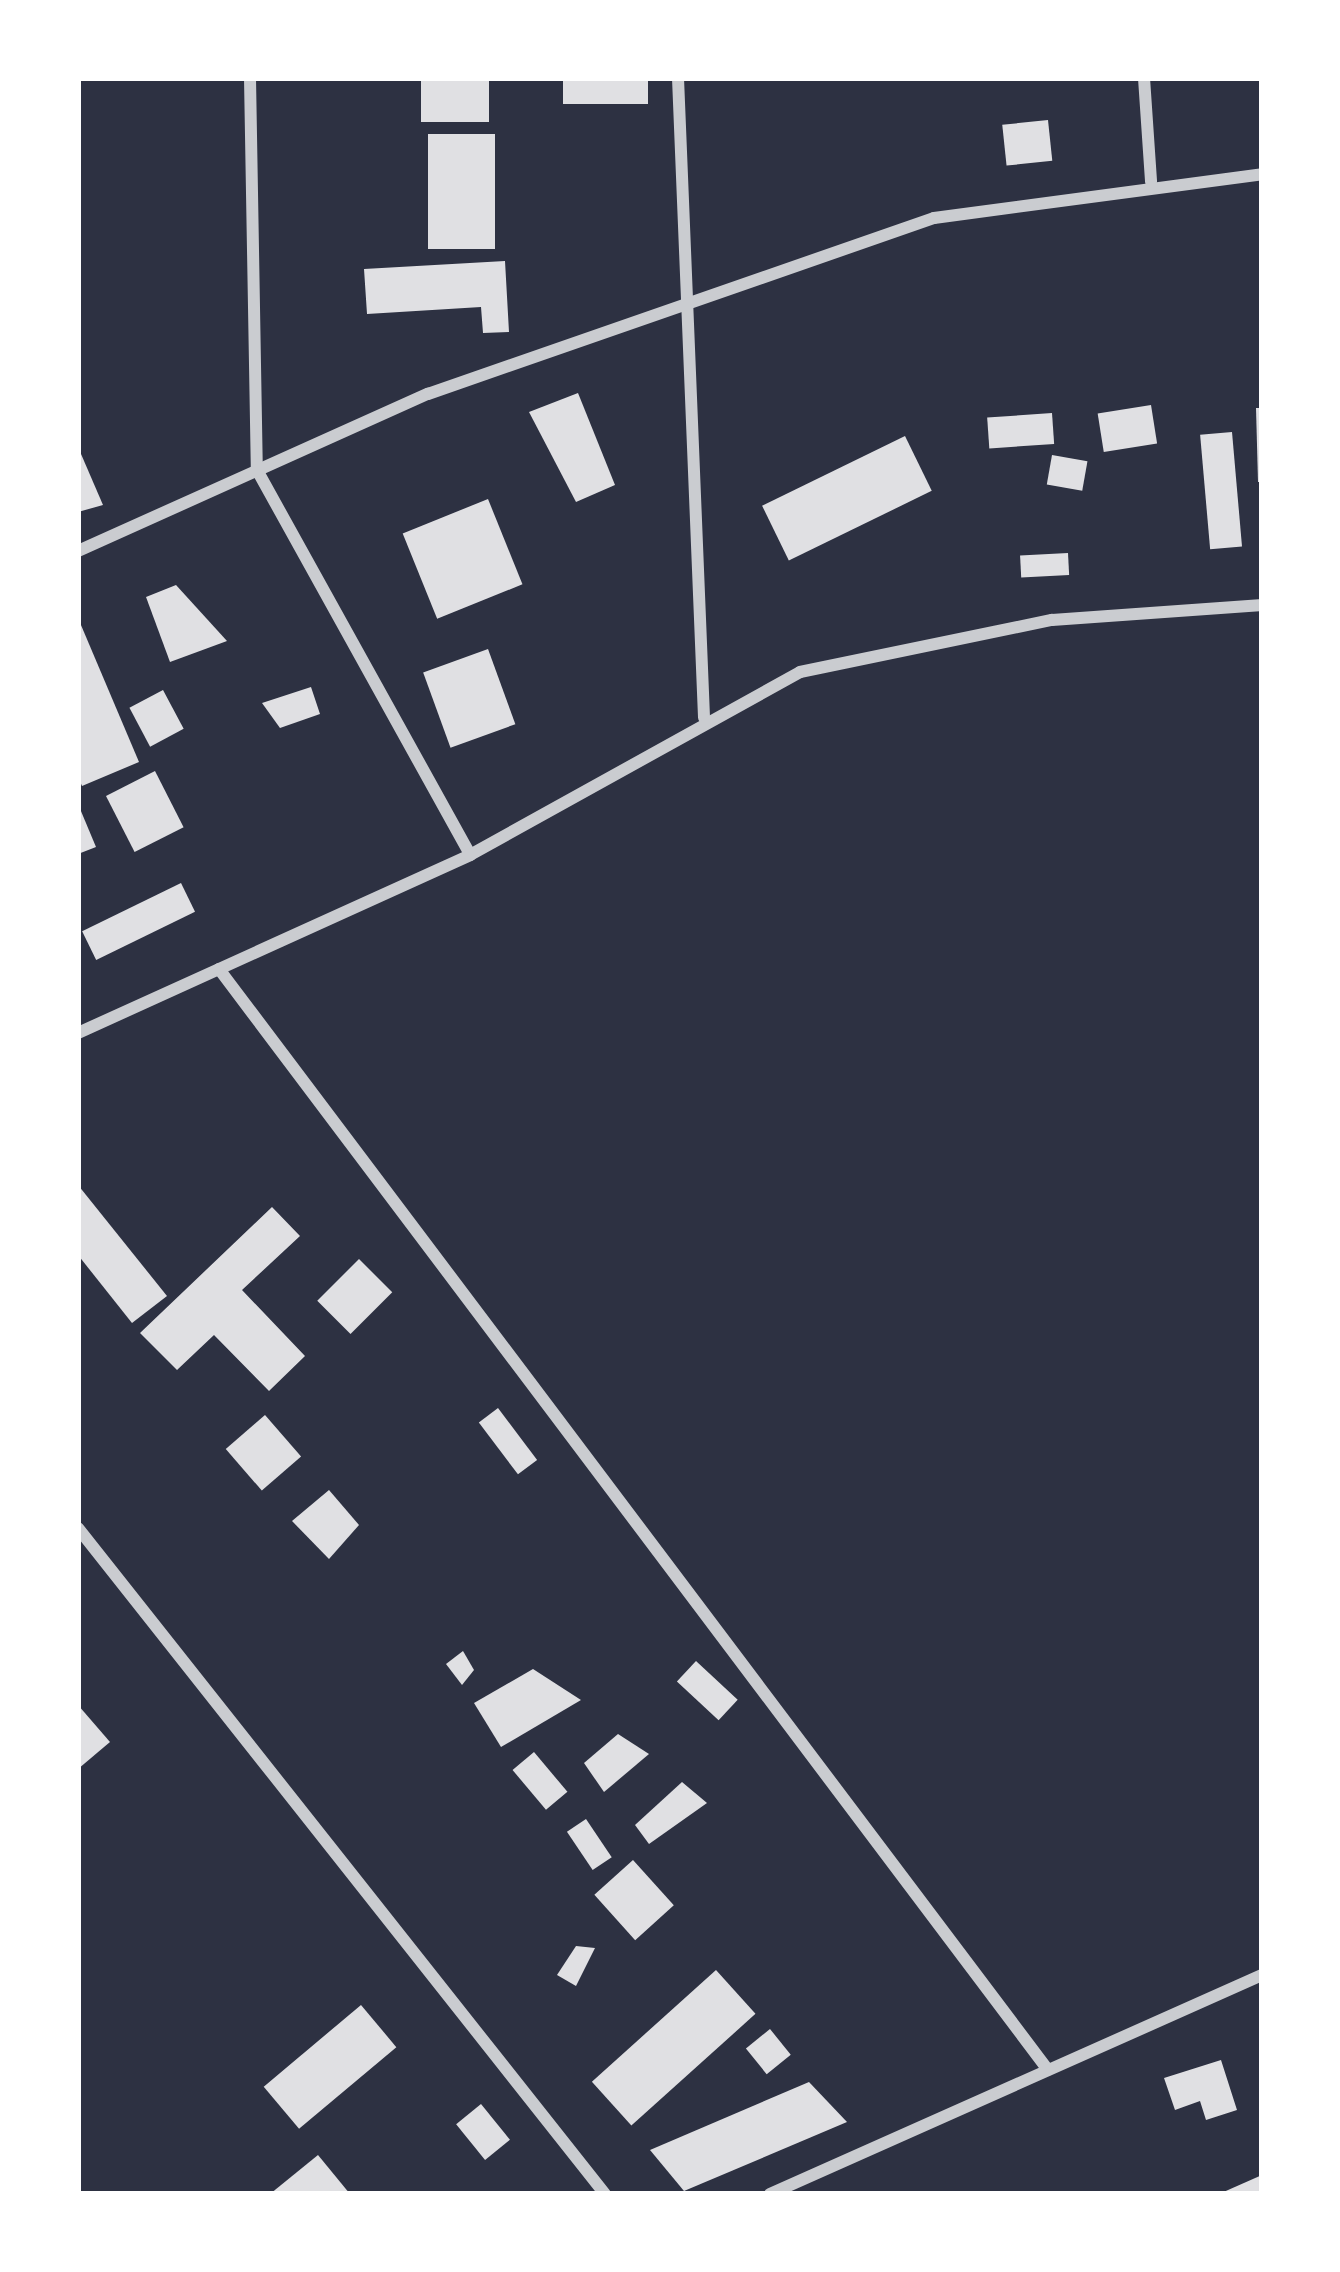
<!DOCTYPE html>
<html>
<head>
<meta charset="utf-8">
<style>
  body { margin:0 }
  #map { position:relative; width:1340px; height:2272px; overflow:hidden; background:#2d3142; font-family:Raleway,sans-serif }
  div>[style] { position:absolute }
  .building>* { inset:0; background:#e0e0e3; transform-origin:0 0 }
  .minor>* { height:12px; margin:-6px; padding:0 6px; transform-origin:6px; border-radius:6px; background:#caccd0 }
  span { translate:-50% -50%; white-space:nowrap; text-align:center; line-height:1.15; -webkit-text-stroke:9px #fff; paint-order:stroke }
  .frame { position:absolute; inset:0; border:81px solid #fff; pointer-events:none }
</style>
</head>
<body>
<div id="map">
  <div class="building">
    <div style="left:421px;top:78px;width:68px;height:44px"></div>
    <div style="left:563px;top:78px;width:85px;height:26px"></div>
    <div style="left:1048px;top:120px;width:41px;height:46px;rotate:84deg"></div>
    <div style="left:428px;top:134px;width:67px;height:115px"></div>
    <div style="clip-path:polygon(505px 261px,509px 332px,483px 333px,481px 307px,367px 314px,364px 269px)"></div>
    <div style="clip-path:polygon(578px 393px,615px 485px,576px 502px,529px 412px)"></div>
    <div style="left:1151px;top:405px;width:39px;height:54px;rotate:81deg"></div>
    <div style="clip-path:polygon(1256px 408px,1262px 408px,1262px 482px,1258px 482px)"></div>
    <div style="left:1052px;top:413px;width:31px;height:65px;rotate:86deg"></div>
    <div style="left:1232px;top:432px;width:115px;height:32px;rotate:85deg"></div>
    <div style="left:905px;top:436px;width:61px;height:159px;rotate:64deg"></div>
    <div style="clip-path:polygon(78px 447px,103px 505px,78px 512px)"></div>
    <div style="left:1052px;top:455px;width:36px;height:30px;rotate:10deg"></div>
    <div style="left:488px;top:499px;width:92px;height:92px;rotate:68deg"></div>
    <div style="left:1068px;top:553px;width:22px;height:48px;rotate:87deg"></div>
    <div style="clip-path:polygon(176px 585px,227px 641px,170px 662px,146px 597px)"></div>
    <div style="clip-path:polygon(78px 618px,139px 762px,82px 786px,78px 777px)"></div>
    <div style="left:488px;top:649px;width:80px;height:69px;rotate:70deg"></div>
    <div style="clip-path:polygon(311px 687px,320px 714px,280px 728px,262px 703px)"></div>
    <div style="left:163px;top:690px;width:44px;height:38px;rotate:62deg"></div>
    <div style="left:155px;top:771px;width:63px;height:55px;rotate:63deg"></div>
    <div style="clip-path:polygon(78px 804px,96px 847px,78px 854px)"></div>
    <div style="left:181px;top:883px;width:32px;height:110px;rotate:64deg"></div>
    <div style="clip-path:polygon(78px 1185px,167px 1296px,132px 1323px,78px 1255px)"></div>
    <div style="clip-path:polygon(272px 1207px,300px 1236px,242px 1290px,305px 1356px,269px 1391px,214px 1335px,177px 1370px,140px 1333px)"></div>
    <div style="left:359px;top:1259px;width:47px;height:59px;rotate:45deg"></div>
    <div style="left:498px;top:1408px;width:65px;height:24px;rotate:53deg"></div>
    <div style="left:265px;top:1415px;width:55px;height:52px;rotate:49deg"></div>
    <div style="clip-path:polygon(329px 1490px,359px 1525px,329px 1559px,292px 1521px)"></div>
    <div style="clip-path:polygon(463px 1651px,474px 1670px,462px 1685px,446px 1664px)"></div>
    <div style="left:696px;top:1661px;width:57px;height:28px;rotate:43deg"></div>
    <div style="clip-path:polygon(533px 1669px,581px 1700px,501px 1747px,474px 1703px)"></div>
    <div style="clip-path:polygon(78px 1705px,110px 1742px,78px 1769px)"></div>
    <div style="clip-path:polygon(618px 1734px,649px 1754px,604px 1792px,584px 1763px)"></div>
    <div style="left:534px;top:1752px;width:52px;height:28px;rotate:50deg"></div>
    <div style="clip-path:polygon(682px 1782px,707px 1803px,649px 1844px,635px 1825px)"></div>
    <div style="left:586px;top:1819px;width:46px;height:23px;rotate:56deg"></div>
    <div style="left:633px;top:1860px;width:61px;height:52px;rotate:48deg"></div>
    <div style="clip-path:polygon(576px 1946px,595px 1948px,576px 1986px,557px 1975px)"></div>
    <div style="left:716px;top:1970px;width:59px;height:167px;rotate:48deg"></div>
    <div style="left:361px;top:2005px;width:55px;height:127px;rotate:50deg"></div>
    <div style="left:770px;top:2029px;width:33px;height:31px;rotate:51deg"></div>
    <div style="clip-path:polygon(1221px 2060px,1237px 2110px,1206px 2120px,1200px 2101px,1175px 2110px,1164px 2078px)"></div>
    <div style="clip-path:polygon(809px 2082px,847px 2122px,684px 2191px,650px 2150px)"></div>
    <div style="left:481px;top:2104px;width:46px;height:32px;rotate:51deg"></div>
    <div style="clip-path:polygon(318px 2155px,350px 2194px,270px 2194px)"></div>
    <div style="clip-path:polygon(1262px 2175px,1262px 2194px,1219px 2194px)"></div>
  </div>
  <div class="minor">
    <div style="left:250px;top:78px;width:392px;rotate:89deg"></div>
    <div style="left:257px;top:470px;width:440px;rotate:61deg"></div>
    <div style="left:678px;top:78px;width:640px;rotate:87.67deg"></div>
    <div style="left:1144px;top:78px;width:104px;rotate:86.1deg"></div>
    <div style="left:78px;top:551px;width:384px;rotate:-24.2deg"></div>
    <div style="left:428px;top:394px;width:536px;rotate:-19.18deg"></div>
    <div style="left:934px;top:218px;width:331px;rotate:-7.6deg"></div>
    <div style="left:219px;top:969px;width:1378px;rotate:53.02deg"></div>
    <div style="left:78px;top:1033px;width:431px;rotate:-24.4deg"></div>
    <div style="left:470px;top:855px;width:377px;rotate:-29deg"></div>
    <div style="left:800px;top:672px;width:257px;rotate:-11.7deg"></div>
    <div style="left:1052px;top:620px;width:211px;rotate:-4.1deg"></div>
    <div style="left:78px;top:1528px;width:849px;rotate:51.65deg"></div>
    <div style="left:770px;top:2194px;width:539px;rotate:-23.99deg"></div>
  </div>
  <div class="frame"></div>
</div>
</body>
</html>
